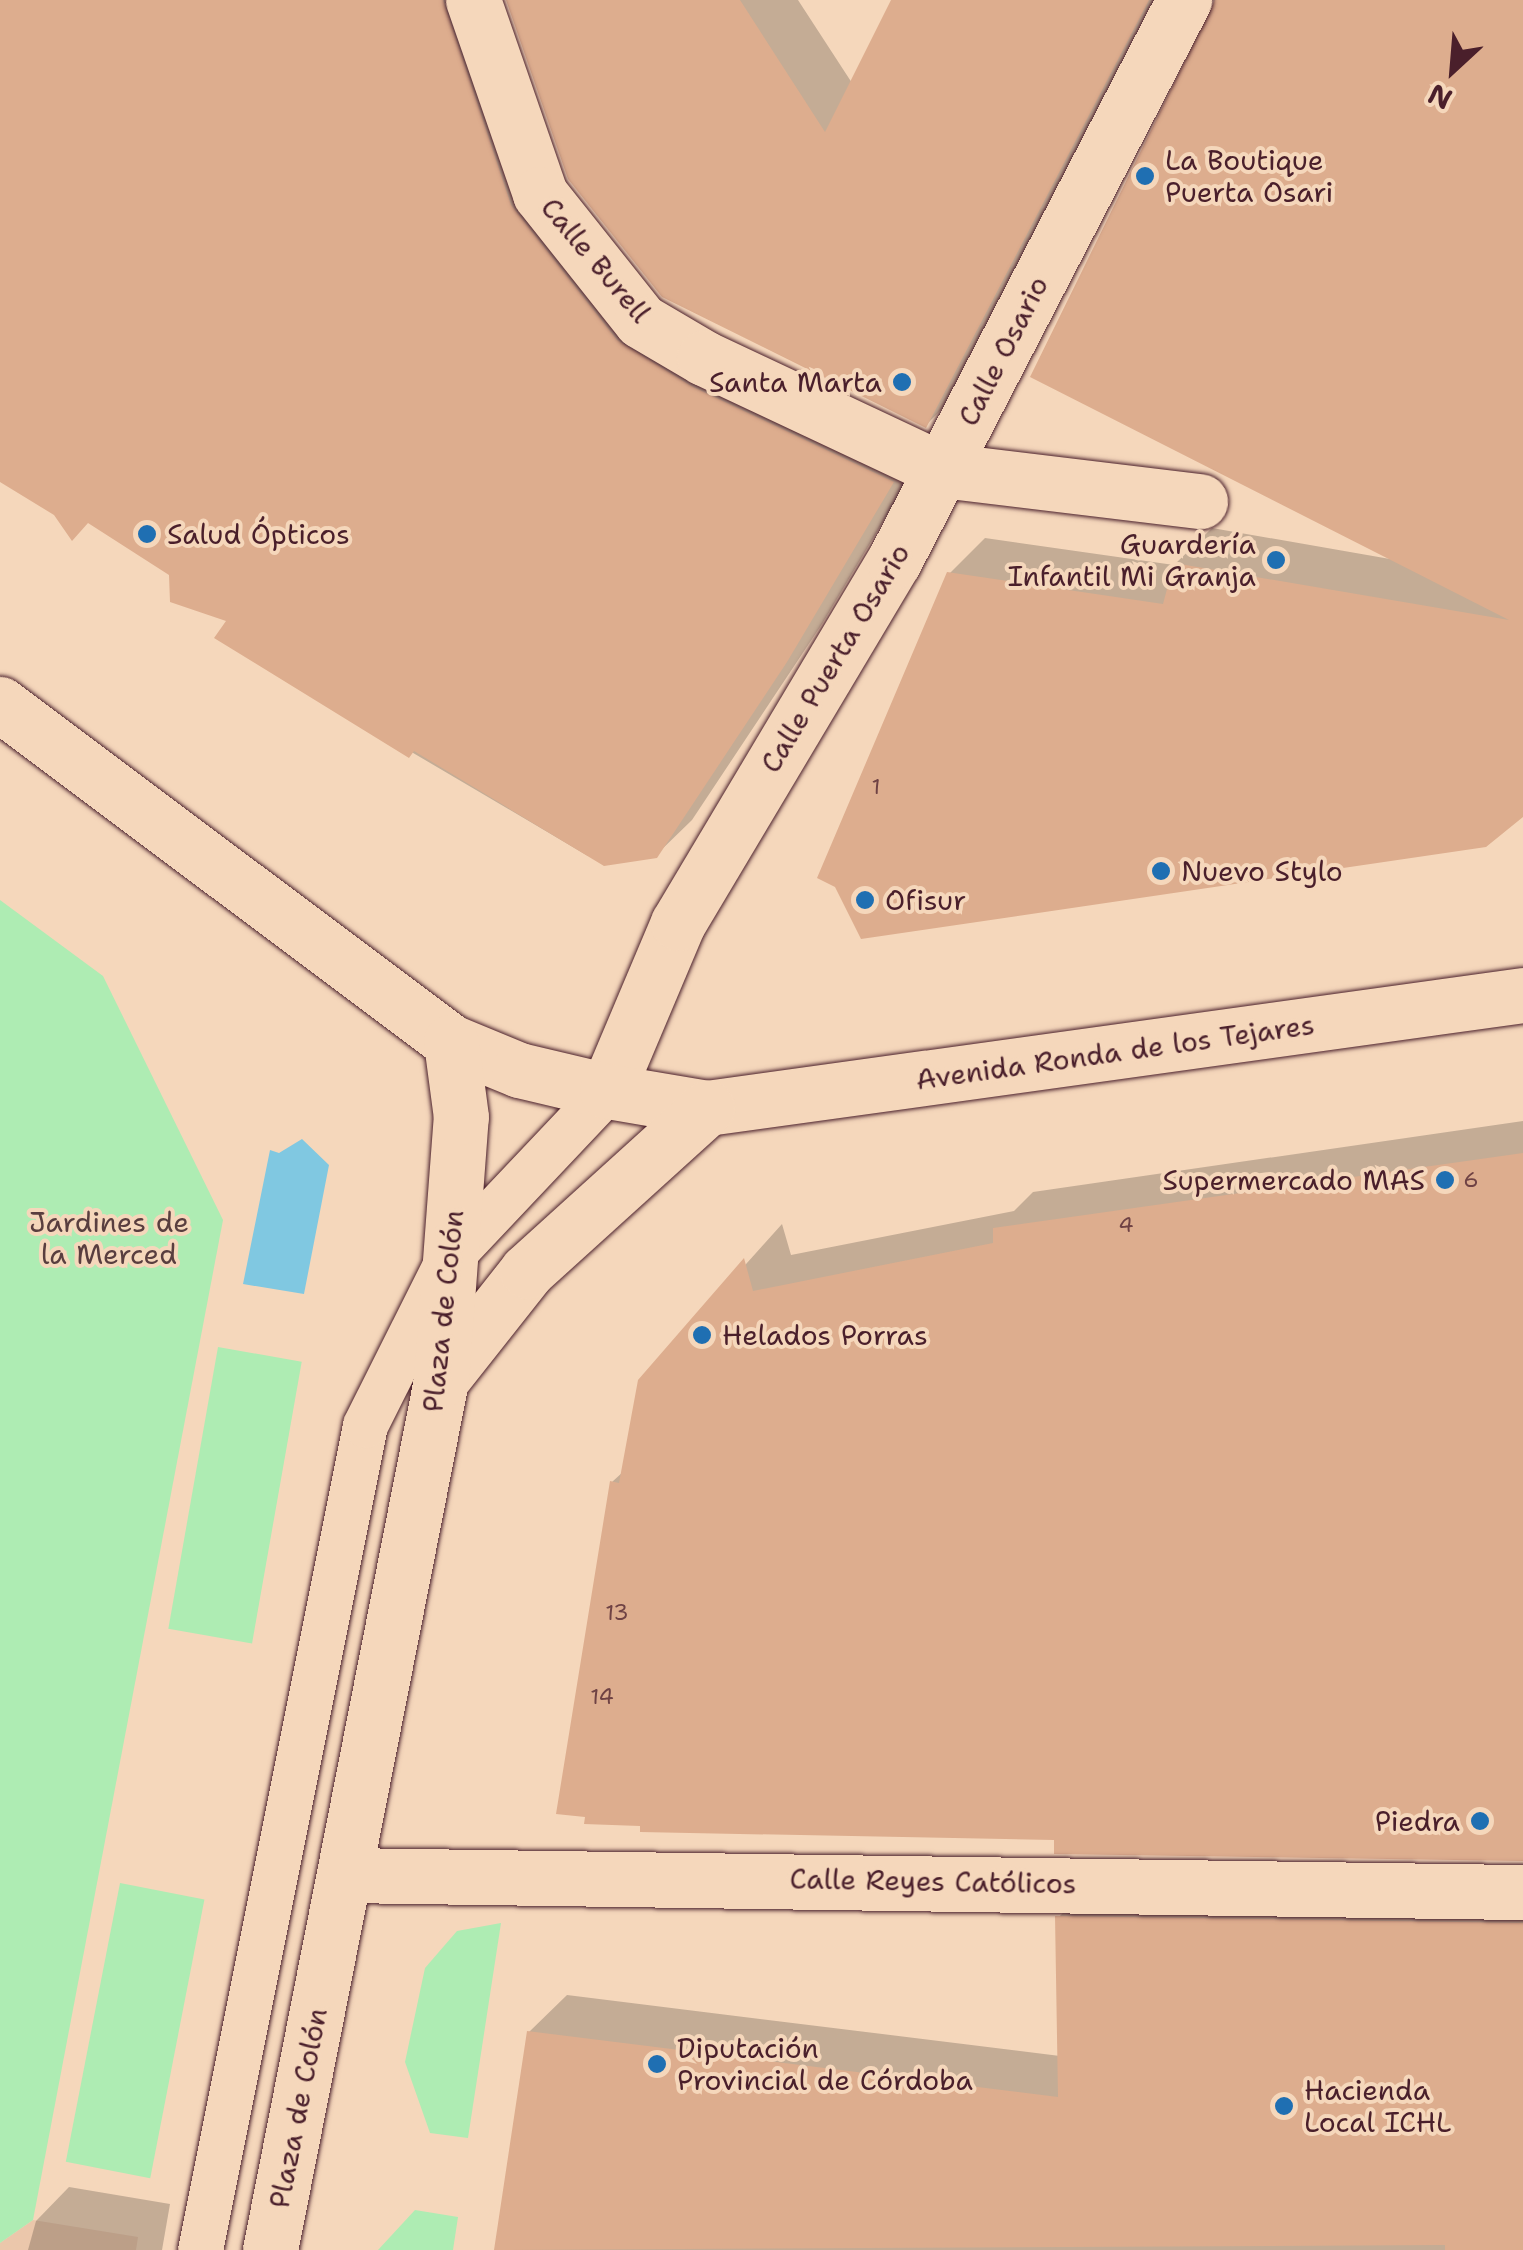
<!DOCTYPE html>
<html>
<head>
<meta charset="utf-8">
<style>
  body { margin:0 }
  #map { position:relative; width:1523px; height:2250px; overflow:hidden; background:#f5d7bb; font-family:"Shantell Sans",sans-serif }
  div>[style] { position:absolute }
  .built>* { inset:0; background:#ebc7ab }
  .green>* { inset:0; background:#aeecb3; transform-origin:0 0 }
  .water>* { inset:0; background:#80c8e1 }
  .shadow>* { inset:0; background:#0003 }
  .building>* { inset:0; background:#ddad8e }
  .roads { filter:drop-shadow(0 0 2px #4a1f2b) drop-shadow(0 0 2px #4a1f2b) }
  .lane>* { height:45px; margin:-22.5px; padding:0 22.5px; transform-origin:22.5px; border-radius:22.5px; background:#f5d7bb }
  .street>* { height:55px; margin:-27.5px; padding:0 27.5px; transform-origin:27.5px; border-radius:27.5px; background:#f5d7bb }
  .secondary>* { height:55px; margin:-27.5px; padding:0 27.5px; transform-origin:27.5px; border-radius:27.5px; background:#f5d7bb }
  .dots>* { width:28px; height:28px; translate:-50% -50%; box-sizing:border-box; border:5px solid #f5d7bb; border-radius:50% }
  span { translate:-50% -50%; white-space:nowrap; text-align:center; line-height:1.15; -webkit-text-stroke:8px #f5d7bb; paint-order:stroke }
  .number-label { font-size:22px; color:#6f4244 }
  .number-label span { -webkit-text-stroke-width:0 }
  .poi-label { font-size:28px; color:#4a1f2b }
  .left { translate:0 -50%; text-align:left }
  .right { translate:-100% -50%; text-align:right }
  .street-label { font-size:28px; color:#4a1f2b }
  .park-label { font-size:28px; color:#593e3f }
  .north { position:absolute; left:1403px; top:20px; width:100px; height:100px; -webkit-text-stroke:8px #f5d7bb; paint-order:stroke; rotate:206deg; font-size:28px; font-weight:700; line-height:40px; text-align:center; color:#4a1f2b }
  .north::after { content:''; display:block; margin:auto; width:35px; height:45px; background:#4a1f2b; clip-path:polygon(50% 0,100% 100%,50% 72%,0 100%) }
</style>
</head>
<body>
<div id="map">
  <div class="built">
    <div style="clip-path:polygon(33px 2220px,138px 2237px,136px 2250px,0 2250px,0 2243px)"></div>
  </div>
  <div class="green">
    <div style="clip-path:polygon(0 900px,103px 976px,223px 1220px,33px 2220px,0 2243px)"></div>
    <div style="left:218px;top:1347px;width:85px;height:286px;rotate:10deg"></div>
    <div style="left:120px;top:1883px;width:86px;height:284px;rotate:11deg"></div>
    <div style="clip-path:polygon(501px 1923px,468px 2138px,430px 2133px,405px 2062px,425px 1968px,457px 1931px)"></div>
    <div style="clip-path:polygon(415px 2210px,458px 2217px,453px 2250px,378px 2250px)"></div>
  </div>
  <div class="water">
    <div style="clip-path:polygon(302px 1139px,329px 1165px,304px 1294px,243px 1284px,270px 1150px,279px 1153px)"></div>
  </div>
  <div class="shadow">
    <div style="clip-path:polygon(0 0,487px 0,546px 168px,652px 305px,928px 446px,822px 624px,692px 820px,655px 856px,588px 856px,218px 638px,230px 620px,171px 574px,89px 521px,56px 513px,0 479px)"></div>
    <div style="clip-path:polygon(509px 0,798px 0,852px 83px,894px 0,1164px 0,962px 389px,926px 425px)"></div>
    <div style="clip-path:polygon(1214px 0,1523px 0,1523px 813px,949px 574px,985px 538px,1174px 565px,1212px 528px,1390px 559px)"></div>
    <div style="clip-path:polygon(1523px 1121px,1523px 1858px,1056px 1838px,612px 1482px,624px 1471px,641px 1381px,782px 1224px,791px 1255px,1014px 1211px,1033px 1192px)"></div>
    <div style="clip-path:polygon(1095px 1880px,1523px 1886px,1523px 2250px,497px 2250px,529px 2032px,567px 1995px,1060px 2056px,1058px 1918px)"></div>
    <div style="clip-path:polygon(69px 2187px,170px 2204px,162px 2250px,28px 2250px,36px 2221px)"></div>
  </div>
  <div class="building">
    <div style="clip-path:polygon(0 0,443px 0,511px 205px,617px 340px,691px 386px,894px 482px,787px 662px,657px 858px,604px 866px,414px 751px,409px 758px,214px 638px,226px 621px,170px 602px,169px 575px,88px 523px,72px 541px,54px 515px,0 482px)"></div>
    <div style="clip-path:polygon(506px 0,740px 0,825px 132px,891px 0,1149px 0,926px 428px,662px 297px,568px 179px)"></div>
    <div style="clip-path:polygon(1215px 0,1523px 0,1523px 817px,1486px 847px,861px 939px,835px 887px,817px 878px,947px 572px,1163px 604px,1174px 563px,1509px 620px,1030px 377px)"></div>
    <div style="clip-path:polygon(1523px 1153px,1523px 1861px,1054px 1854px,1054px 1840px,640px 1832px,640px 1826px,584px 1824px,585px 1817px,556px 1814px,610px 1481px,619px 1483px,638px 1380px,744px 1258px,753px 1291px,993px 1243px,993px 1228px)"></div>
    <div style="clip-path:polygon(1055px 1916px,1523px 1923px,1523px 2250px,1445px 2250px,1445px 2245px,494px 2250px,527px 2031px,1058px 2097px)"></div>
  </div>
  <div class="roads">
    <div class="lane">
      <div style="left:200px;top:2250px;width:841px;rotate:-78.69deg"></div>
      <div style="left:365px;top:1425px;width:186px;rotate:-63.4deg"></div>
      <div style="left:448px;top:1259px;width:231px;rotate:-46.6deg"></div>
    </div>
    <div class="street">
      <div style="left:473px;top:0;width:205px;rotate:70.9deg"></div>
      <div style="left:540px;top:194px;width:162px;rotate:51.5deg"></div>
      <div style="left:641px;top:321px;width:73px;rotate:30.4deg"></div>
      <div style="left:704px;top:358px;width:263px;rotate:25.2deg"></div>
      <div style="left:942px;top:470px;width:260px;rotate:6.9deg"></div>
      <div style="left:607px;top:1091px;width:182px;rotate:-67.1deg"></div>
      <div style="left:678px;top:923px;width:422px;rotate:-59.2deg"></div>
      <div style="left:894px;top:561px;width:632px;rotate:-62.66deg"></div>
      <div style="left:344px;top:1875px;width:1179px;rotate:0.83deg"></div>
    </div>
    <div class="secondary">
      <div style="left:0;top:704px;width:564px;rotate:36.85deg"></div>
      <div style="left:451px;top:1042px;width:74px;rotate:22.4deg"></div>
      <div style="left:519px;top:1070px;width:90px;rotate:13.4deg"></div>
      <div style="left:607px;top:1091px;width:101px;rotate:9.6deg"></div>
      <div style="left:707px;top:1108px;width:824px;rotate:-7.88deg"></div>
      <div style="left:441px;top:1380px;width:139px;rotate:-51.7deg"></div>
      <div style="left:527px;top:1271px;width:243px;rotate:-42.2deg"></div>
      <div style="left:270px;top:2250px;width:887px;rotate:-78.88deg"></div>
      <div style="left:441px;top:1380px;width:264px;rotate:-85.7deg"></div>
      <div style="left:461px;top:1117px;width:76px;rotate:-97.6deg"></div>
    </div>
  </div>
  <div class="dots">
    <div style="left:1145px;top:176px;background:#1f6fb2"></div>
    <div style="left:902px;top:382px;background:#1f6fb2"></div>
    <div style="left:147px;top:534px;background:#1f6fb2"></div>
    <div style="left:1276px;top:560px;background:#1f6fb2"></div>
    <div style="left:1161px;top:871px;background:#1f6fb2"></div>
    <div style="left:865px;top:900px;background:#1f6fb2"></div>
    <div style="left:1445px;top:1180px;background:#1f6fb2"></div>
    <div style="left:702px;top:1335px;background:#1f6fb2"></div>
    <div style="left:1480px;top:1821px;background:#1f6fb2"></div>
    <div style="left:657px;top:2064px;background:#1f6fb2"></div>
    <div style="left:1284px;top:2106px;background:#1f6fb2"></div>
  </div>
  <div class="number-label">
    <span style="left:876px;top:787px">1</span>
    <span style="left:1471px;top:1180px">6</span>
    <span style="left:1126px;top:1225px">4</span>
    <span style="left:617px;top:1613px">13</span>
    <span style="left:602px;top:1697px">14</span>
  </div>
  <div class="poi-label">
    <span class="left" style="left:1165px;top:176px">La Boutique<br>Puerta Osari</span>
    <span class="right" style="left:882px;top:382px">Santa Marta</span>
    <span class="left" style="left:167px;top:534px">Salud Ópticos</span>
    <span class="right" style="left:1256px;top:560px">Guardería<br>Infantil Mi Granja</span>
    <span class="left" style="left:1181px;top:871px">Nuevo Stylo</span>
    <span class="left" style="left:885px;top:900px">Ofisur</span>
    <span class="right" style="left:1425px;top:1180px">Supermercado MAS</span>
    <span class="left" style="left:722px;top:1335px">Helados Porras</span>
    <span class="right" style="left:1460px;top:1821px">Piedra</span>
    <span class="left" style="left:677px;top:2064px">Diputación<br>Provincial de Córdoba</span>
    <span class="left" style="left:1304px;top:2106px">Hacienda<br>Local ICHL</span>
  </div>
  <div class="street-label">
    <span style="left:596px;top:260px;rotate:50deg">Calle Burell</span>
    <span style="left:1003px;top:351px;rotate:-63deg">Calle Osario</span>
    <span style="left:835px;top:658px;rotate:-59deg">Calle Puerta Osario</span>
    <span style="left:1115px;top:1052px;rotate:-8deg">Avenida Ronda de los Tejares</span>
    <span style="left:443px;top:1311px;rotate:-84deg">Plaza de Colón</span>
    <span style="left:933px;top:1881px;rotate:1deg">Calle Reyes Católicos</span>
    <span style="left:298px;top:2108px;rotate:-79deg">Plaza de Colón</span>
  </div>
  <div class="park-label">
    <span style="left:109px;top:1238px">Jardines de<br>la Merced</span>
  </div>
  <div class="north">N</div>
</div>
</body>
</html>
